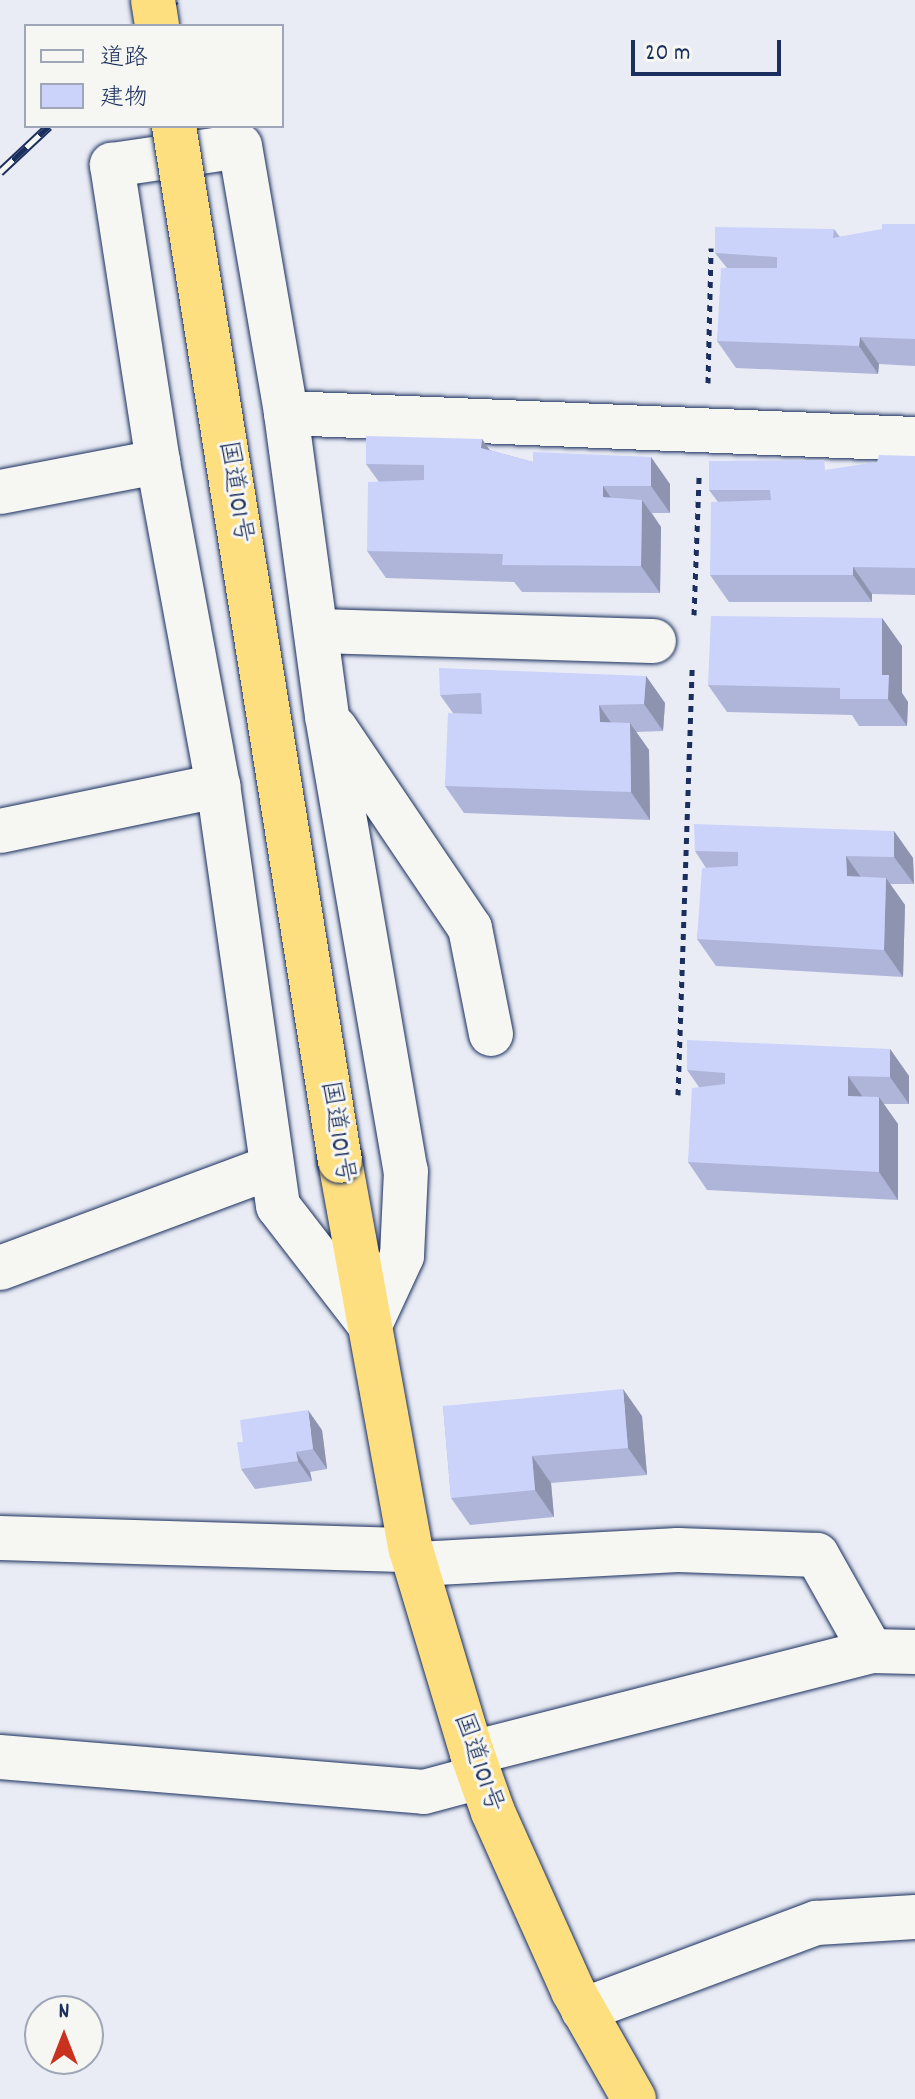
<!DOCTYPE html>
<meta charset="utf-8">
<style>
body{margin:0}
#map{position:relative;width:915px;height:2099px;overflow:hidden;background:#e9ecf5;font-family:Dekko,"Klee One",sans-serif}
div>[style]{position:absolute}
[style*='--x']{left:calc(var(--x)*1px);top:calc(var(--y)*1px);width:calc(var(--w)*1px);rotate:calc(var(--a)*1deg)}
.path>*{height:5px;margin-top:-2.5px;transform-origin:0;background:repeating-linear-gradient(90deg,#1b2f5e 0 6px,transparent 0 12px)}
.roads{filter:drop-shadow(0 0 2px #1b2f5e) drop-shadow(0 0 2px #1b2f5e)}
.minor>*{height:44px;margin:-22px;padding:0 22px;transform-origin:22px;border-radius:22px;background:#f6f6f2}
.highway>*{height:44px;margin:-22px;padding:0 22px;transform-origin:22px;border-radius:22px;background:#fedf80}
.rail>*{height:9px;margin-top:-4.5px;transform-origin:0;background:repeating-linear-gradient(90deg,#f6f6f2 0 18px,#1b2f5e 0 36px);box-sizing:border-box;border-block:2px solid #1b2f5e}
.bridges{filter:drop-shadow(0 0 2px #1b2f5e) drop-shadow(0 0 2px #1b2f5e)}
.highway-bridge>*{height:44px;margin:-22px;padding:0 22px;transform-origin:22px;border-radius:22px;background:#fedf80}
.wall>*{inset:0;background:#afb5d8}
.shaded-wall>*{inset:0;background:#8e94b0}
.building>*{inset:0;background:#cbd3fb}
span{translate:-50% -50%;white-space:nowrap;text-align:center;line-height:1.15;-webkit-text-stroke:6px #f6f6f2;paint-order:stroke}
.street-label{font-size:26px;color:#1b2f5e}
.legend{position:absolute;left:24px;top:24px;width:260px;height:104px;box-sizing:border-box;background:#f6f6f2;border:2px solid #9ea6b7;margin:0;padding:10px 14px;list-style:none;font-size:24px;color:#1b2f5e}
.legend li{display:flex;align-items:center;gap:16px;height:40px}
.legend b{width:40px;border:2px solid #9ea6b7}
.north{position:absolute;left:24px;top:1995px;width:80px;height:80px;box-sizing:border-box;background:#f6f6f2;border:2px solid #9ea6b7;border-radius:50%;rotate:0deg;font-size:22px;font-weight:700;line-height:32px;text-align:center;color:#1b2f5e}
.north::after{content:'';display:block;margin:auto;width:28px;height:36px;background:#c8321e;clip-path:polygon(50% 0,100% 100%,50% 72%,0 100%)}
.scale{position:absolute;left:631px;top:40px;width:150px;height:36px;box-sizing:border-box;border:4px solid #1b2f5e;border-top:0;padding-left:10px;font-size:24px;line-height:28px;white-space:nowrap;color:#1b2f5e;-webkit-text-stroke:6px #f6f6f2;paint-order:stroke}
</style>
<div id="map">
<div class="path">
<i style="--x:708;--y:383;--w:135;--a:-88.7"></i>
<i style="--x:694;--y:615;--w:138;--a:-87.9"></i>
<i style="--x:678;--y:1095;--w:426;--a:-88.1"></i>
</div>
<div class="roads">
<div class="minor">
<i style="--x:240;--y:146;--w:271;--a:80.2"></i>
<i style="--x:286;--y:413;--w:306;--a:82.3"></i>
<i style="--x:327;--y:716;--w:462;--a:80.2"></i>
<i style="--x:406;--y:1171;--w:85;--a:92.7"></i>
<i style="--x:402;--y:1256;--w:76;--a:114.9"></i>
<i style="--x:370;--y:1325;--w:150;--a:-127.7"></i>
<i style="--x:278;--y:1206;--w:424;--a:-98.1"></i>
<i style="--x:218;--y:786;--w:330;--a:-100.5"></i>
<i style="--x:158;--y:462;--w:301;--a:-98.8"></i>
<i style="--x:112;--y:165;--w:129;--a:-8.4"></i>
<i style="--x:286;--y:413;--w:630;--a:2.37"></i>
<i style="--x:0;--y:492;--w:161;--a:-10.8"></i>
<i style="--x:316;--y:631;--w:338;--a:1.7"></i>
<i style="--x:335;--y:728;--w:241;--a:56"></i>
<i style="--x:470;--y:928;--w:108;--a:78.8"></i>
<i style="--x:0;--y:831;--w:223;--a:-11.7"></i>
<i style="--x:0;--y:1268;--w:290;--a:-20.4"></i>
<i style="--x:0;--y:1538;--w:411;--a:1.7"></i>
<i style="--x:418;--y:1564;--w:260;--a:-3.1"></i>
<i style="--x:678;--y:1550;--w:139;--a:2.1"></i>
<i style="--x:817;--y:1555;--w:110;--a:60.6"></i>
<i style="--x:472;--y:1753;--w:412;--a:-14.3"></i>
<i style="--x:871;--y:1651;--w:44;--a:1.3"></i>
<i style="--x:0;--y:1757;--w:425;--a:4.7"></i>
<i style="--x:424;--y:1792;--w:58;--a:-15"></i>
<i style="--x:583;--y:2010;--w:249;--a:-20.5"></i>
<i style="--x:816;--y:1923;--w:99;--a:-3.5"></i>
</div>
<div class="highway">
<i style="--x:340;--y:1161;--w:395;--a:79.7"></i>
<i style="--x:411;--y:1550;--w:212;--a:73.3"></i>
<i style="--x:472;--y:1753;--w:63;--a:70.4"></i>
<i style="--x:493;--y:1812;--w:196;--a:65.9"></i>
<i style="--x:573;--y:1991;--w:124;--a:60.5"></i>
</div>
</div>
<div class="rail">
<i style="--x:149;--y:26;--w:37;--a:-45"></i>
<i style="--x:0;--y:172;--w:67;--a:-43.2"></i>
</div>
<div class="bridges">
<div class="highway-bridge">
<i style="--x:153;--y:0;--w:26;--a:81"></i>
<i style="--x:174;--y:126;--w:1048;--a:80.89"></i>
</div>
</div>
<div class="wall">
<i style="clip-path:polygon(915px 224px,915px 366px,879px 364px,878px 374px,736px 368px,717px 341px,727px 268px,715px 253px,834px 229px,840px 237px)"></i>
<i style="clip-path:polygon(482px 439px,489px 450px,533px 462px,670px 484px,670px 513px,652px 513px,661px 527px,660px 593px,522px 592px,514px 582px,386px 578px,367px 551px,379px 482px,366px 464px)"></i>
<i style="clip-path:polygon(915px 456px,915px 595px,872px 594px,872px 602px,729px 602px,710px 575px,718px 502px,709px 490px)"></i>
<i style="clip-path:polygon(882px 618px,902px 646px,902px 693px,908px 702px,907px 726px,859px 726px,852px 715px,727px 712px,708px 685px)"></i>
<i style="clip-path:polygon(646px 676px,665px 703px,663px 731px,636px 732px,649px 750px,650px 820px,464px 813px,445px 786px,453px 713px,440px 695px)"></i>
<i style="clip-path:polygon(894px 831px,913px 858px,914px 884px,890px 884px,905px 905px,903px 977px,716px 966px,697px 939px,706px 868px,695px 851px)"></i>
<i style="clip-path:polygon(890px 1049px,909px 1076px,909px 1104px,883px 1104px,898px 1124px,898px 1200px,707px 1190px,688px 1162px,699px 1087px,687px 1070px)"></i>
<i style="clip-path:polygon(443px 1406px,642px 1416px,647px 1475px,551px 1483px,554px 1517px,470px 1525px,451px 1498px)"></i>
<i style="clip-path:polygon(322px 1430px,327px 1469px,310px 1472px,312px 1481px,255px 1489px,241px 1469px)"></i>
</div>
<div class="shaded-wall">
<i style="clip-path:polygon(860px 337px,879px 364px,878px 374px,859px 346px)"></i>
<i style="clip-path:polygon(482px 439px,501px 466px,481px 448px)"></i>
<i style="clip-path:polygon(651px 457px,670px 484px,670px 513px,651px 486px)"></i>
<i style="clip-path:polygon(603px 486px,622px 514px,603px 497px)"></i>
<i style="clip-path:polygon(642px 500px,661px 527px,660px 593px,641px 566px)"></i>
<i style="clip-path:polygon(853px 567px,872px 594px,872px 602px,853px 575px)"></i>
<i style="clip-path:polygon(882px 618px,902px 646px,902px 693px,908px 702px,907px 726px,888px 699px,882px 675px)"></i>
<i style="clip-path:polygon(646px 676px,665px 703px,663px 731px,644px 704px)"></i>
<i style="clip-path:polygon(599px 705px,618px 733px,600px 722px)"></i>
<i style="clip-path:polygon(630px 723px,649px 750px,650px 820px,631px 792px)"></i>
<i style="clip-path:polygon(894px 831px,913px 858px,914px 884px,894px 857px)"></i>
<i style="clip-path:polygon(846px 856px,865px 883px,847px 876px)"></i>
<i style="clip-path:polygon(886px 878px,905px 905px,903px 977px,884px 950px)"></i>
<i style="clip-path:polygon(890px 1049px,909px 1076px,909px 1104px,890px 1077px)"></i>
<i style="clip-path:polygon(848px 1076px,867px 1103px,848px 1096px)"></i>
<i style="clip-path:polygon(879px 1097px,898px 1124px,898px 1200px,879px 1172px)"></i>
<i style="clip-path:polygon(623px 1389px,642px 1416px,647px 1475px,628px 1448px)"></i>
<i style="clip-path:polygon(308px 1410px,322px 1430px,327px 1469px,313px 1449px)"></i>
<i style="clip-path:polygon(296px 1452px,310px 1472px,312px 1481px,298px 1461px)"></i>
<i style="clip-path:polygon(532px 1456px,551px 1483px,554px 1517px,535px 1490px)"></i>
</div>
<div class="building">
<i style="clip-path:polygon(882px 224px,915px 224px,915px 339px,860px 337px,859px 346px,717px 341px,721px 268px,777px 268px,777px 257px,715px 253px,715px 227px,834px 229px,833px 238px,882px 229px)"></i>
<i style="clip-path:polygon(366px 436px,482px 439px,481px 448px,533px 462px,533px 452px,651px 457px,651px 486px,603px 486px,603px 497px,642px 500px,641px 566px,502px 565px,503px 554px,367px 551px,368px 482px,424px 480px,424px 465px,366px 464px)"></i>
<i style="clip-path:polygon(879px 455px,915px 456px,915px 568px,853px 567px,853px 575px,710px 575px,711px 502px,771px 500px,770px 490px,709px 490px,709px 461px,824px 460px,825px 470px,877px 462px)"></i>
<i style="clip-path:polygon(711px 616px,882px 618px,882px 675px,889px 675px,888px 699px,840px 699px,840px 688px,708px 685px)"></i>
<i style="clip-path:polygon(439px 668px,646px 676px,644px 704px,599px 705px,600px 722px,630px 723px,631px 792px,445px 786px,448px 713px,482px 714px,481px 693px,440px 695px)"></i>
<i style="clip-path:polygon(694px 824px,894px 831px,894px 857px,846px 856px,847px 876px,886px 878px,884px 950px,697px 939px,702px 868px,738px 866px,738px 852px,695px 851px)"></i>
<i style="clip-path:polygon(687px 1040px,890px 1049px,890px 1077px,848px 1076px,848px 1096px,879px 1097px,879px 1172px,688px 1162px,692px 1088px,725px 1084px,725px 1073px,687px 1070px)"></i>
<i style="clip-path:polygon(623px 1389px,628px 1448px,532px 1456px,535px 1490px,451px 1498px,443px 1406px)"></i>
<i style="clip-path:polygon(308px 1410px,313px 1449px,296px 1452px,298px 1461px,241px 1469px,237px 1442px,243px 1442px,240px 1420px)"></i>
</div>
<div class="street-label">
<span style="left:234px;top:492px;rotate:81deg">国道101号</span>
<span style="left:336px;top:1132px;rotate:81deg">国道101号</span>
<span style="left:477px;top:1763px;rotate:71deg">国道101号</span>
</div>
<ul class="legend">
<li><b style="height:10px;background:#f6f6f2"></b>道路</li>
<li><b style="height:22px;background:#cbd3fb"></b>建物</li>
</ul>
<div class="north">N</div>
<div class="scale">20 m</div>
</div>
